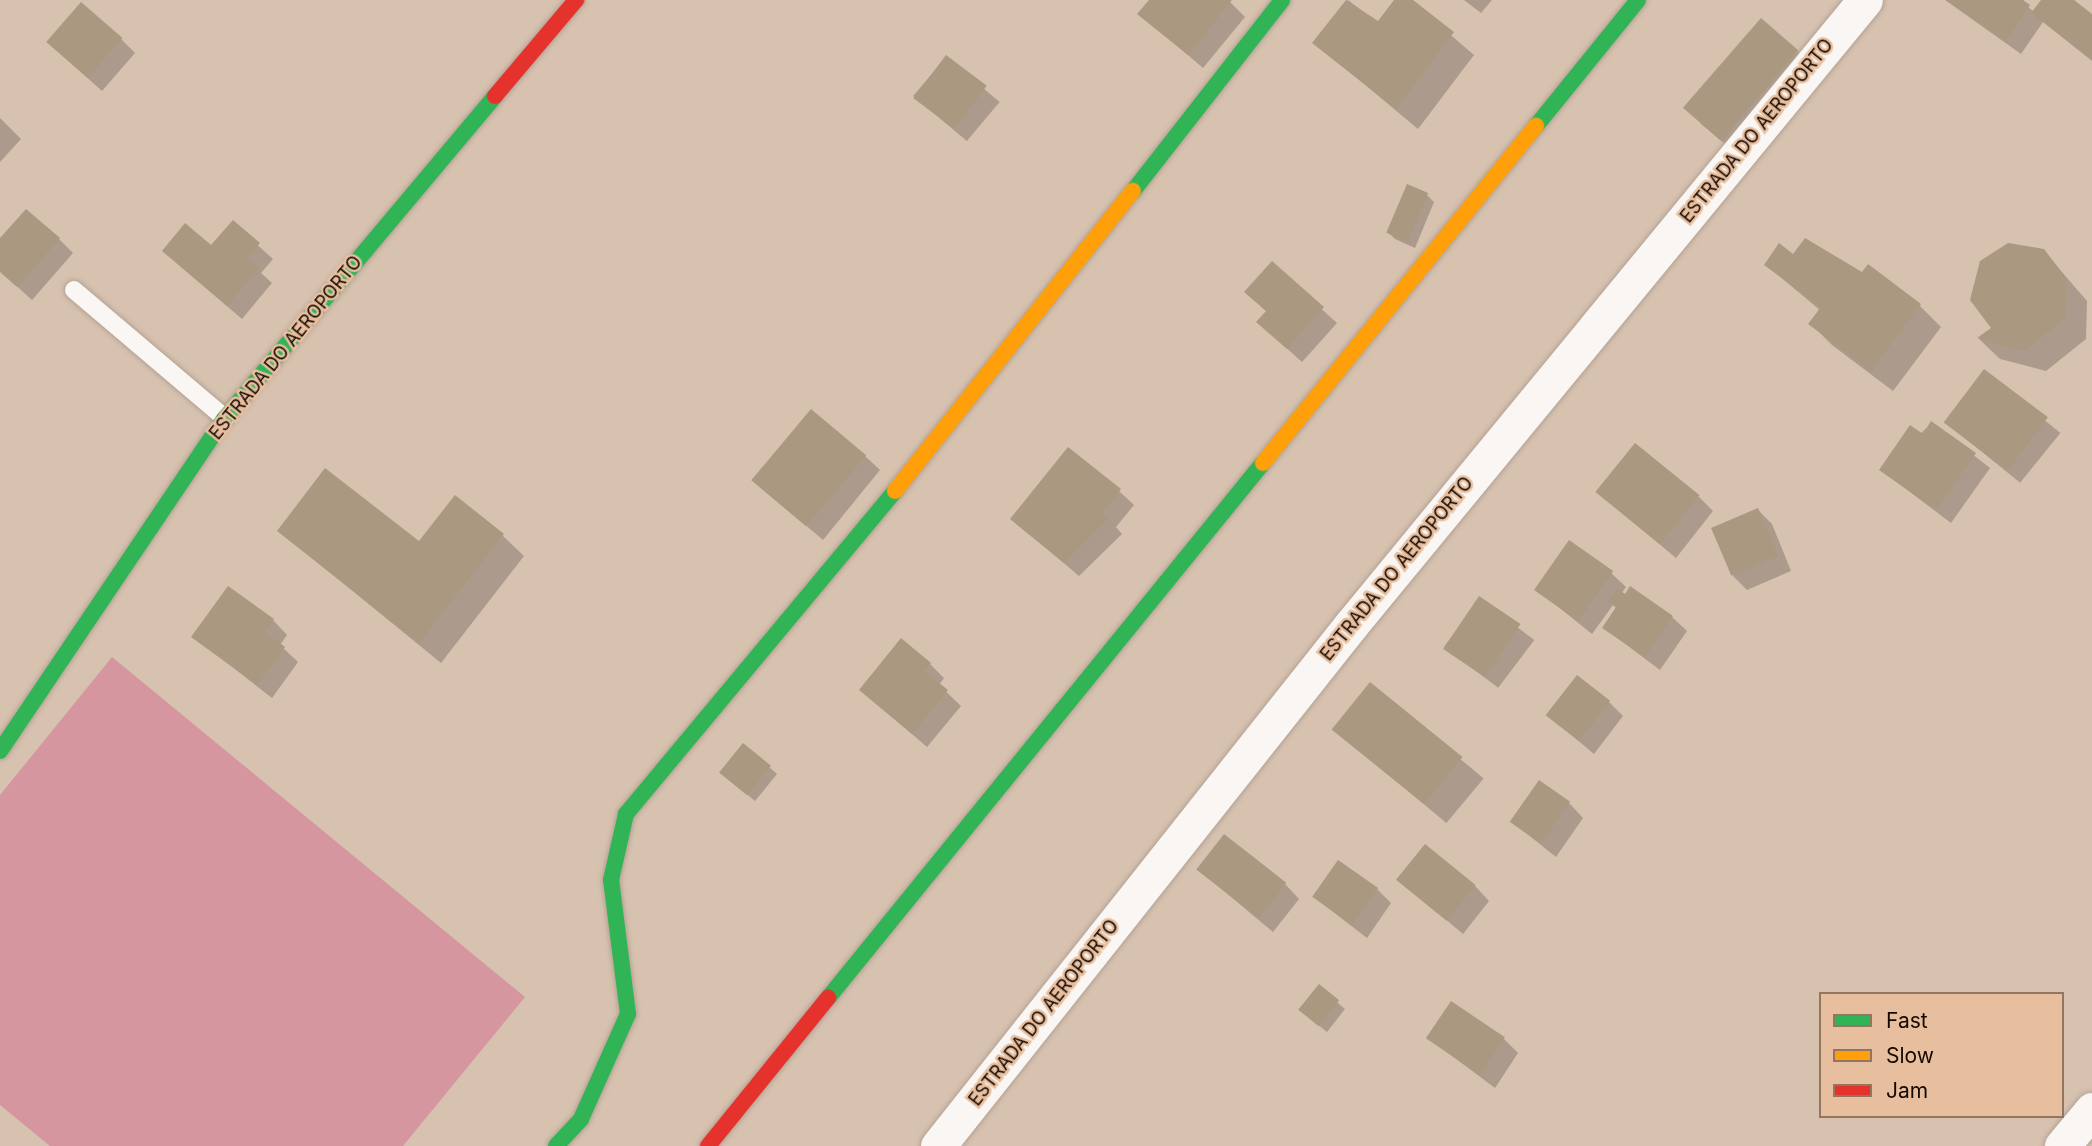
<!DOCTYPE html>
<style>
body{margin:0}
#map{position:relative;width:2092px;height:1146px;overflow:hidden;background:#d7c1af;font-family:Inter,sans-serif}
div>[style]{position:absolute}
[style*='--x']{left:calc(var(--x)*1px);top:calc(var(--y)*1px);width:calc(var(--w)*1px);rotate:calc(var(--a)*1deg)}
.green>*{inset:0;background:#d696a0}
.shadow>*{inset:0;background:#0003;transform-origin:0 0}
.building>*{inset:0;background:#aa9880;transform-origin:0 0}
.roads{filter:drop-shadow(0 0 2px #b3a294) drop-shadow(0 0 2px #b3a294)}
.lane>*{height:18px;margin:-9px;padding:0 9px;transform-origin:9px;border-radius:9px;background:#f9f6f3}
.street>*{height:35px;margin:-17.5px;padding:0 17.5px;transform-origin:17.5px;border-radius:17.5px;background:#f9f6f3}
.fast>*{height:16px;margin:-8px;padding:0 8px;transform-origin:8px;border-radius:8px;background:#30b455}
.slow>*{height:16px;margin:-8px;padding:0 8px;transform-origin:8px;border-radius:8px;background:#ff9f0a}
.jam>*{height:16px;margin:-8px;padding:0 8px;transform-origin:8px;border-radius:8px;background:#e5322d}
span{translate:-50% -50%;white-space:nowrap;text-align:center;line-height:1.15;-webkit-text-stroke:5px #e7bf9f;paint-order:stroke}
.street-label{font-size:18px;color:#150801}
.legend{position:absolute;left:1819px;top:992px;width:245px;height:126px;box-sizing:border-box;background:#e7bf9f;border:2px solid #937660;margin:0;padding:9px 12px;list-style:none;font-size:21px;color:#150801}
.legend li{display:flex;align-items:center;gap:14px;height:35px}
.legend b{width:35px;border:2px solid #937660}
</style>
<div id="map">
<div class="green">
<i style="clip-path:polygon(112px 657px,525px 997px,403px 1146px,50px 1146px,0 1105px,0 795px)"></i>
</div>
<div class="shadow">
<i style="clip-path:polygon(1151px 0,1228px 0,1245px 17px,1203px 68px,1140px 14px)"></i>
<i style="clip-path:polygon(1348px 0,1378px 23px,1396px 0,1410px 0,1474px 55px,1418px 129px,1315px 43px)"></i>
<i style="clip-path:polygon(1464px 0,1492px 0,1481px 13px)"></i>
<i style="clip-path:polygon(1945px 0,2020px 0,2034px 12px,2043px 0,2071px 0,2092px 16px,2092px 61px,2043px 22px,2021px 54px)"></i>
<i style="clip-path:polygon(121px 39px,135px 53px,102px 91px,63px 56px)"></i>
<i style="clip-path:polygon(1798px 52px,1812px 66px,1738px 155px,1700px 123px)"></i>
<i style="left:946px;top:57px;width:70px;height:51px;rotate:40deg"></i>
<i style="clip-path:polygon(0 118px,21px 139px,0 162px)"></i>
<i style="clip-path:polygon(1427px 195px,1434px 202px,1415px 248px,1395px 239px,1388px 232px)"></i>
<i style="clip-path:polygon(233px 223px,273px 259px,261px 273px,272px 283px,242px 319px,179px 265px,211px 248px)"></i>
<i style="clip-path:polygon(59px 239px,73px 253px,32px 300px,0 271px,0 241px)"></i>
<i style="clip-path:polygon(2043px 250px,2087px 301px,2086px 339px,2046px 371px,2000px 359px,1979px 339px,1993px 328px)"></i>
<i style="clip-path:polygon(1794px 256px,1920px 306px,1941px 327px,1893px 391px,1832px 345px,1811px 324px,1821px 311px,1766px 265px)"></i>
<i style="clip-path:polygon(1272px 264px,1337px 323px,1302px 362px,1273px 336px,1267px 312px,1247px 292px)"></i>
<i style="left:1985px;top:372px;width:97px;height:64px;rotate:39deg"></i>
<i style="clip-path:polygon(1932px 423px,1990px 468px,1951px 523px,1881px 470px)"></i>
<i style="clip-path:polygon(865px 456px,880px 470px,823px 540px,754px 481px)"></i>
<i style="clip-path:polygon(1119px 491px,1134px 505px,1116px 527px,1122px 534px,1079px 576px,1012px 519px)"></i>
<i style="clip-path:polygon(1597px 492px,1699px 497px,1713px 511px,1676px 558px)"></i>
<i style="clip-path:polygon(1758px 510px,1772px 524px,1791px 571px,1747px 590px,1733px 576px)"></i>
<i style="clip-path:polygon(279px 531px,419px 544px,502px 535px,524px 556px,441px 663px)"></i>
<i style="clip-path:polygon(1611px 573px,1626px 587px,1621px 594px,1672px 617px,1687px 631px,1660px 670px,1604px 628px,1617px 609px,1613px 605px,1592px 634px,1536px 589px)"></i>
<i style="left:1480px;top:599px;width:68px;height:60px;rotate:37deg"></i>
<i style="clip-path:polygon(273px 620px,287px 635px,280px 645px,298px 662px,272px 698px,194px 637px)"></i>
<i style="clip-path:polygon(930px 664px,944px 678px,939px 685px,961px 706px,927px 747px,861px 690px)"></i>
<i style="left:1371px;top:684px;width:147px;height:58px;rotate:40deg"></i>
<i style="clip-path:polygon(1609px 702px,1623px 716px,1594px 754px,1548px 715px)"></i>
<i style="clip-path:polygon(744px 745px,777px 774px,755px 801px,728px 779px)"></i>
<i style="clip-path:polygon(1569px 803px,1583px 818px,1556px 857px,1512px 822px)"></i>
<i style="clip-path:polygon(1199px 870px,1285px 884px,1299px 899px,1273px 932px)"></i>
<i style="clip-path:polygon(1399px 880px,1475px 886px,1489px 901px,1463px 934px)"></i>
<i style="clip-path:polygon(1377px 889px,1391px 903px,1367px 938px,1315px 898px)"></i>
<i style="clip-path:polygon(1319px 987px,1345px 1009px,1327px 1032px,1308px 1017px)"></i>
<i style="clip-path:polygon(1428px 1038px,1503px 1038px,1518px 1053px,1495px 1088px)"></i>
</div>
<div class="building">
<i style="clip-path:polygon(1149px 0,1232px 0,1188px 55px,1137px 14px)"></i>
<i style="clip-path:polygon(1346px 0,1378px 21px,1394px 0,1413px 0,1454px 32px,1396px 109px,1312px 43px)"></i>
<i style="clip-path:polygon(1946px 0,2023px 0,2030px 5px,2006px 41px)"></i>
<i style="clip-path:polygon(2041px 0,2074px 0,2092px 14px,2092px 59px,2031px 13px)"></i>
<i style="left:81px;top:2px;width:55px;height:53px;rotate:41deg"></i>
<i style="left:1761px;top:18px;width:50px;height:119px;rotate:41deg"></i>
<i style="left:946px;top:55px;width:51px;height:54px;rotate:37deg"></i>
<i style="left:1407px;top:184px;width:23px;height:53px;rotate:23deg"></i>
<i style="clip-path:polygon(26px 209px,60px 238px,17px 287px,0 272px,0 238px)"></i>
<i style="clip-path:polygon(233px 220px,260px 243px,247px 259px,259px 268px,227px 306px,162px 251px,185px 223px,211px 245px)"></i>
<i style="clip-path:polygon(1805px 238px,1862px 272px,1868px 264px,1921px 304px,1871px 371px,1808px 324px,1821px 307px,1764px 265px,1779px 243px,1793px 254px)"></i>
<i style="clip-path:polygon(2008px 243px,2044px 249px,2066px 278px,2065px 318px,2025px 351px,1977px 338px,1991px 328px,1970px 300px,1980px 261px)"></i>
<i style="clip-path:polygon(1272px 261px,1324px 307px,1287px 349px,1256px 322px,1266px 311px,1244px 292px)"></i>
<i style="left:1984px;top:369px;width:80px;height:67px;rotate:37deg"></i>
<i style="left:811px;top:409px;width:72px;height:93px;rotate:40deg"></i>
<i style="clip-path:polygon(1931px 421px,1976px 453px,1936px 510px,1879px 470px,1910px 425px,1923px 434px)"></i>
<i style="left:1635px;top:443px;width:83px;height:63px;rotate:39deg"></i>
<i style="clip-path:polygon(1068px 447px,1121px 489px,1102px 513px,1109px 518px,1064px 563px,1010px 519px)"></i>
<i style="clip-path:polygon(325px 468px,419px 541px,455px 495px,504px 534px,419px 643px,277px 531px)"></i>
<i style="left:1758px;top:508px;width:52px;height:51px;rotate:67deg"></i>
<i style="left:1569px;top:540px;width:54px;height:61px;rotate:35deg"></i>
<i style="clip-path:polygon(228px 586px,274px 619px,265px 632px,285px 647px,257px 685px,191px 637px)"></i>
<i style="clip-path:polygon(1630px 586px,1673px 616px,1645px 657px,1602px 628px,1616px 607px,1608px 602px,1617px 588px,1625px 594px)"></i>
<i style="left:1479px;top:596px;width:50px;height:64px;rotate:34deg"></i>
<i style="clip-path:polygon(901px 638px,931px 663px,924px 671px,948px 690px,912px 734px,859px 690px)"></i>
<i style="left:1577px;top:675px;width:42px;height:51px;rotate:38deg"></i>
<i style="left:1370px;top:682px;width:119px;height:61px;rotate:39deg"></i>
<i style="left:743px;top:743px;width:36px;height:38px;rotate:39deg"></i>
<i style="left:1539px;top:780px;width:38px;height:51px;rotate:35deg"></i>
<i style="left:1224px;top:834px;width:79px;height:45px;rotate:38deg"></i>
<i style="left:1425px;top:844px;width:65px;height:46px;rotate:39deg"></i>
<i style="left:1338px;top:860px;width:49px;height:45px;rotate:35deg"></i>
<i style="left:1319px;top:984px;width:26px;height:33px;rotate:39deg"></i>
<i style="left:1451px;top:1001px;width:65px;height:45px;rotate:34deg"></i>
</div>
<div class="roads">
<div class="lane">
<i style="--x:74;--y:290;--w:198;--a:40.3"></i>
</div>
<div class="street">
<i style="--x:938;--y:1146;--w:665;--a:-51.6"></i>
<i style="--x:1351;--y:625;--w:809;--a:-50.57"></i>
<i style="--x:2062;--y:1146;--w:47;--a:-50.2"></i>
</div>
<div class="fast">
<i style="--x:1536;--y:126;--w:162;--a:-51"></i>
<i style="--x:1133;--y:191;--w:242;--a:-52"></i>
<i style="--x:0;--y:751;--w:402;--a:-56"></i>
<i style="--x:225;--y:418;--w:420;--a:-50"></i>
<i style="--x:828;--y:998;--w:690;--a:-50.89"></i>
<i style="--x:556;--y:1146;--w:37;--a:-47"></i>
<i style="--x:581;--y:1119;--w:115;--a:-65.9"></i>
<i style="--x:628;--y:1014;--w:135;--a:-97.2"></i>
<i style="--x:611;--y:880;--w:68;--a:-77.2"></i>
<i style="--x:626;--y:814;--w:420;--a:-50.2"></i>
</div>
<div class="slow">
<i style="--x:1263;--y:463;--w:434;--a:-51"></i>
<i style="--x:895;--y:491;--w:383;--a:-51.6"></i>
</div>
<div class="jam">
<i style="--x:495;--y:96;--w:126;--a:-49.8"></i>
<i style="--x:708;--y:1146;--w:191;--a:-51"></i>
</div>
</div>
<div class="street-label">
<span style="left:1757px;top:131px;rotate:-51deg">ESTRADA DO AEROPORTO</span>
<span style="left:286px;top:348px;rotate:-51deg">ESTRADA DO AEROPORTO</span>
<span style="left:1397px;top:569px;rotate:-51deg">ESTRADA DO AEROPORTO</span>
<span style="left:1044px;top:1013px;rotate:-52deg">ESTRADA DO AEROPORTO</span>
</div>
<ul class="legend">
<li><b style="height:9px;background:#30b455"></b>Fast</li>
<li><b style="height:9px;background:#ff9f0a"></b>Slow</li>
<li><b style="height:9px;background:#e5322d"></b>Jam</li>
</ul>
</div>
